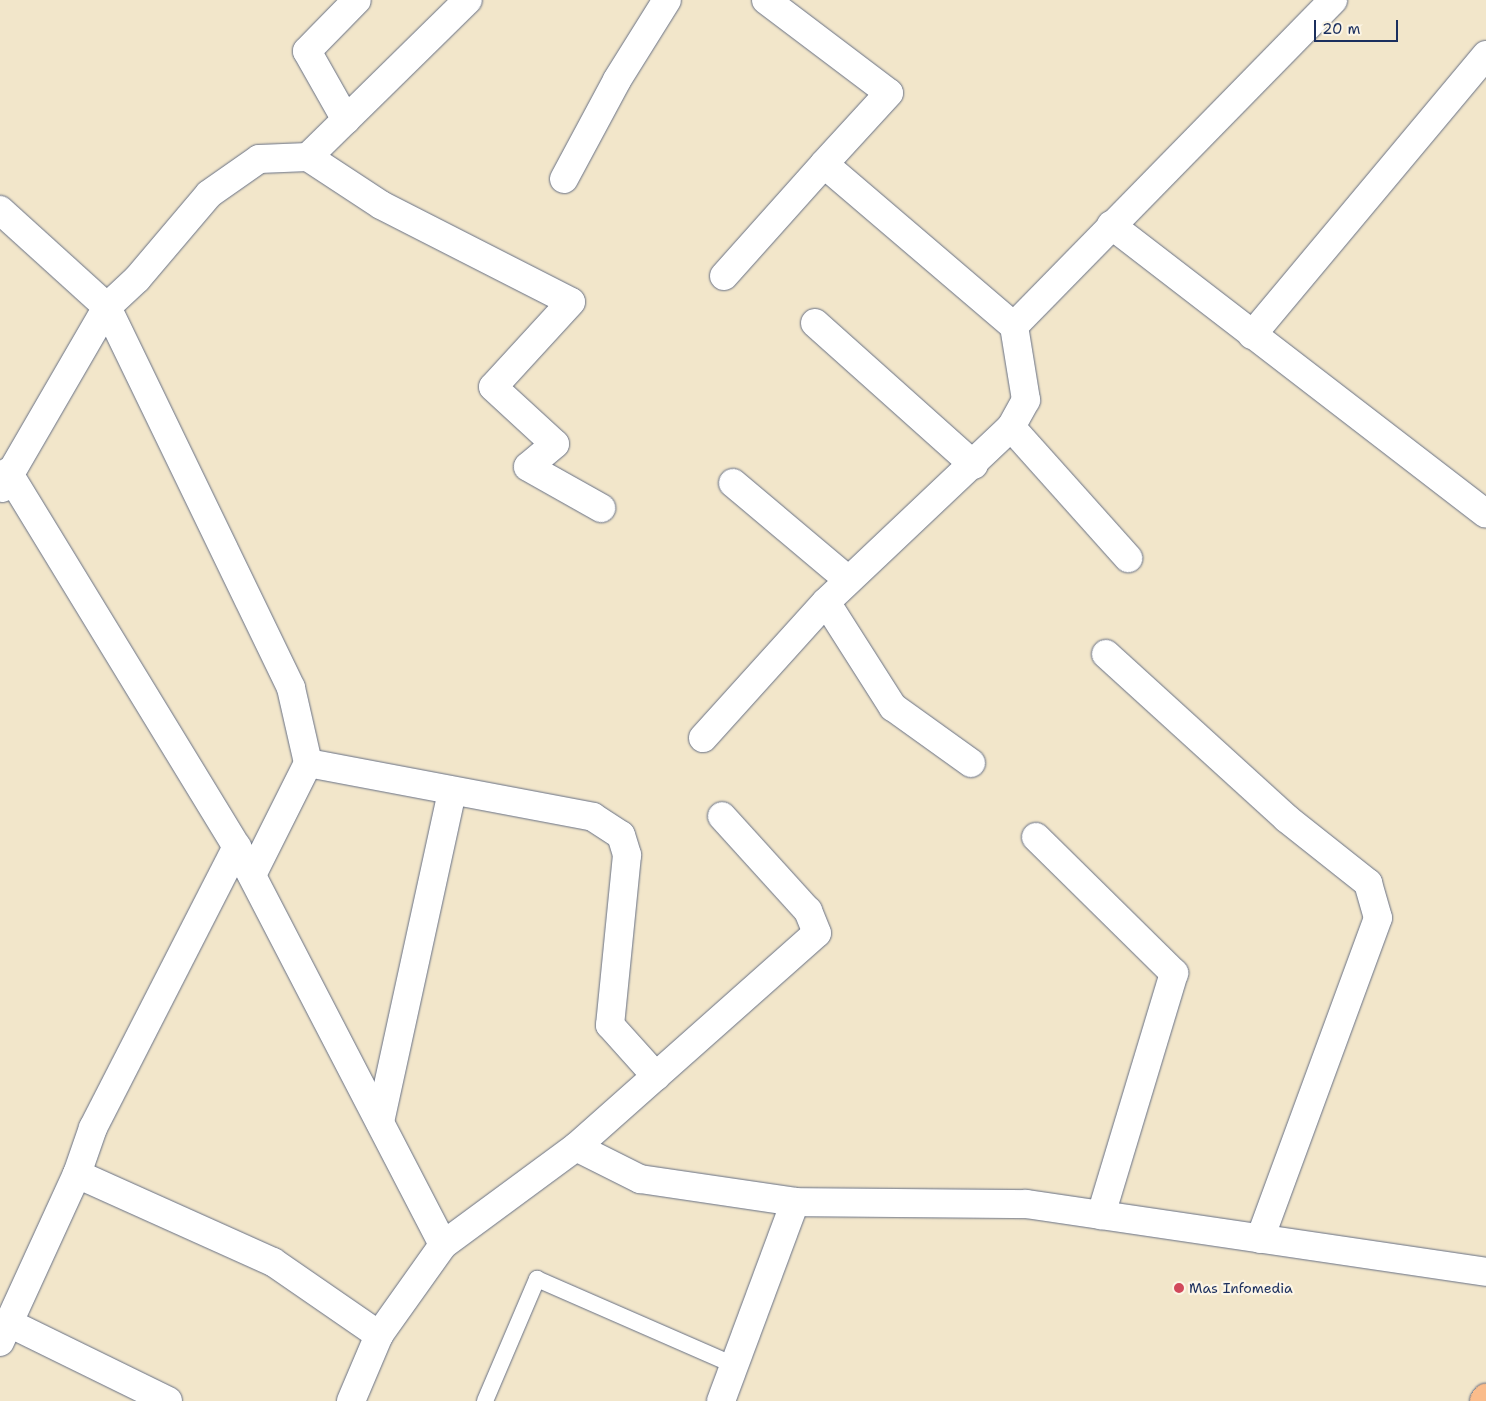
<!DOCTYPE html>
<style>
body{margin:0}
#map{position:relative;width:1486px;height:1401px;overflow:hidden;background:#f2e6ca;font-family:"Shantell Sans",sans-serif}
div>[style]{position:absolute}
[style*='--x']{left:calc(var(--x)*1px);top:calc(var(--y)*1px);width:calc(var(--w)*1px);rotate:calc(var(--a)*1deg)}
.roads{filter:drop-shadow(0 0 1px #666f84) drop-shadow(0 0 1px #666f84)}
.service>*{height:16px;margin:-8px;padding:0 8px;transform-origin:8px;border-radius:8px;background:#fff}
.minor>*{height:28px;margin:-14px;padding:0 14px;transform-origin:14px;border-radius:14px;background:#fff}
.trunk>*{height:28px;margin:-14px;padding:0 14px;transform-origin:14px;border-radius:14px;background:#fabc8b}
.dots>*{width:14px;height:14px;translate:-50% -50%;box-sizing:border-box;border:2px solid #fcf5e5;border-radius:50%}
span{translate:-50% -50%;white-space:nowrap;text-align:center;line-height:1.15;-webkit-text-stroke:4.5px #fcf5e5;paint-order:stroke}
.poi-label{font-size:14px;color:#1b2f5e}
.left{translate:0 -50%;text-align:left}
.scale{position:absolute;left:1314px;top:20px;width:84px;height:22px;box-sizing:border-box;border:2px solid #1b2f5e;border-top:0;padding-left:6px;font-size:15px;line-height:18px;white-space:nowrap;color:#1b2f5e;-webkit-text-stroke:4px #fcf5e5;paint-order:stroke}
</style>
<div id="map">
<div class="roads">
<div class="service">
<i style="--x:485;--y:1401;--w:133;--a:-66.9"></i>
<i style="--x:537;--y:1279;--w:217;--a:23.6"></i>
</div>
<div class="minor">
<i style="--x:766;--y:0;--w:154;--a:37.1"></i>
<i style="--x:889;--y:93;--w:96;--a:132.5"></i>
<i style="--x:824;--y:164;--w:250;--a:40.5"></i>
<i style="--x:1014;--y:326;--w:456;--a:-45.6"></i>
<i style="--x:346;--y:120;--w:79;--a:-119.5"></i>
<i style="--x:307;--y:51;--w:71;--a:-45.6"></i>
<i style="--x:308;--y:157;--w:87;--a:33.3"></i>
<i style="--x:381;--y:205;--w:213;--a:27"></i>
<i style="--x:571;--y:302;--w:115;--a:132.5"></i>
<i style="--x:493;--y:387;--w:84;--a:42.6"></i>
<i style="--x:555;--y:444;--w:35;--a:140"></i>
<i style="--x:528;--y:467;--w:84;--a:29.3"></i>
<i style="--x:564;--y:179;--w:112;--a:-61.8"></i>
<i style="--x:617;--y:80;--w:94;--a:-58"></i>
<i style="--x:0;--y:210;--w:144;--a:42.2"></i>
<i style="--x:107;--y:307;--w:423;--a:64.2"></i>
<i style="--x:291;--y:688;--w:77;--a:77.2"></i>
<i style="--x:308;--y:763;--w:290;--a:10.7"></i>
<i style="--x:593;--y:817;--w:33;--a:33"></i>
<i style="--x:621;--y:835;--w:21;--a:73"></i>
<i style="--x:627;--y:855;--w:171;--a:95.7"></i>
<i style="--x:610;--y:1025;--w:69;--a:48"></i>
<i style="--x:1111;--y:225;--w:473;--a:37.6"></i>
<i style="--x:724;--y:276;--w:150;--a:-48.2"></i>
<i style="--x:815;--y:323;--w:213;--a:41.8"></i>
<i style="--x:1252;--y:335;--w:365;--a:-50.1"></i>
<i style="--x:1011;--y:427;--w:176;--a:48.2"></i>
<i style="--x:8;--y:472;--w:439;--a:58.6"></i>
<i style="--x:237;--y:847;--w:448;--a:62.6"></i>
<i style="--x:733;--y:483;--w:150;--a:40.1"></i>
<i style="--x:2;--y:488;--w:209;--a:-59.9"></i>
<i style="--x:107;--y:307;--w:41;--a:-43"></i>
<i style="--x:137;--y:279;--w:111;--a:-49.7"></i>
<i style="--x:209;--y:194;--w:61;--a:-35"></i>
<i style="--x:259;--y:159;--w:49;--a:-2.3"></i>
<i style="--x:308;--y:157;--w:224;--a:-44.5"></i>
<i style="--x:826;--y:602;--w:125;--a:57.5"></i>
<i style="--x:893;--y:707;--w:96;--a:35.7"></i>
<i style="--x:1106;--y:654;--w:244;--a:42.3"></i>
<i style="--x:1286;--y:818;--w:105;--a:38.4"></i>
<i style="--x:1368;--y:883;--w:36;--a:74"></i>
<i style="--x:1378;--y:918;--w:342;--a:110.2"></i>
<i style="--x:703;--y:738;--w:183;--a:-47.9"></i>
<i style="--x:826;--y:602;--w:255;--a:-43.4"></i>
<i style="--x:1011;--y:427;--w:31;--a:-61"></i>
<i style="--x:1026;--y:400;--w:75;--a:-99.2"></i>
<i style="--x:1036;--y:837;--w:194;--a:44.6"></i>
<i style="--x:1174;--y:973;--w:253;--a:106.8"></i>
<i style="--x:252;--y:875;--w:125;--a:-63.4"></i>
<i style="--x:380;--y:1122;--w:337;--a:-77.7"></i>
<i style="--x:576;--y:1147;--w:72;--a:26.6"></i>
<i style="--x:640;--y:1179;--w:157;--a:8.4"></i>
<i style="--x:795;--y:1202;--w:231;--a:0.5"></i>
<i style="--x:1026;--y:1204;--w:465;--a:8.4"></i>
<i style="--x:77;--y:1174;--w:215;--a:24.2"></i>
<i style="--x:273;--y:1262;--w:129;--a:34.6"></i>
<i style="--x:9;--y:1323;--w:177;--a:26.1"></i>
<i style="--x:0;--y:1342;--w:185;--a:-65.4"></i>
<i style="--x:77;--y:1174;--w:49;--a:-70.8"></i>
<i style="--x:93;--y:1128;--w:316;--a:-62.9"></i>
<i style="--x:351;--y:1401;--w:72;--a:-67"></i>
<i style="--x:379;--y:1335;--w:110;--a:-54.6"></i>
<i style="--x:443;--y:1245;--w:165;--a:-36.4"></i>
<i style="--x:576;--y:1147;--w:322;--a:-41.6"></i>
<i style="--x:817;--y:933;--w:24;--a:-112"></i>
<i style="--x:808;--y:911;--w:128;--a:-132.2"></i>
<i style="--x:721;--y:1401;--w:212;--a:-69.6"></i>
</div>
<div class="trunk">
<i style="--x:1484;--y:1401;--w:4;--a:-56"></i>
</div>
</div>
<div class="dots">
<i style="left:1179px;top:1288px;background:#d1495b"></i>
</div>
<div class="poi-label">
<span class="left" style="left:1189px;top:1288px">Mas Infomedia</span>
</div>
<div class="scale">20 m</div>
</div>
